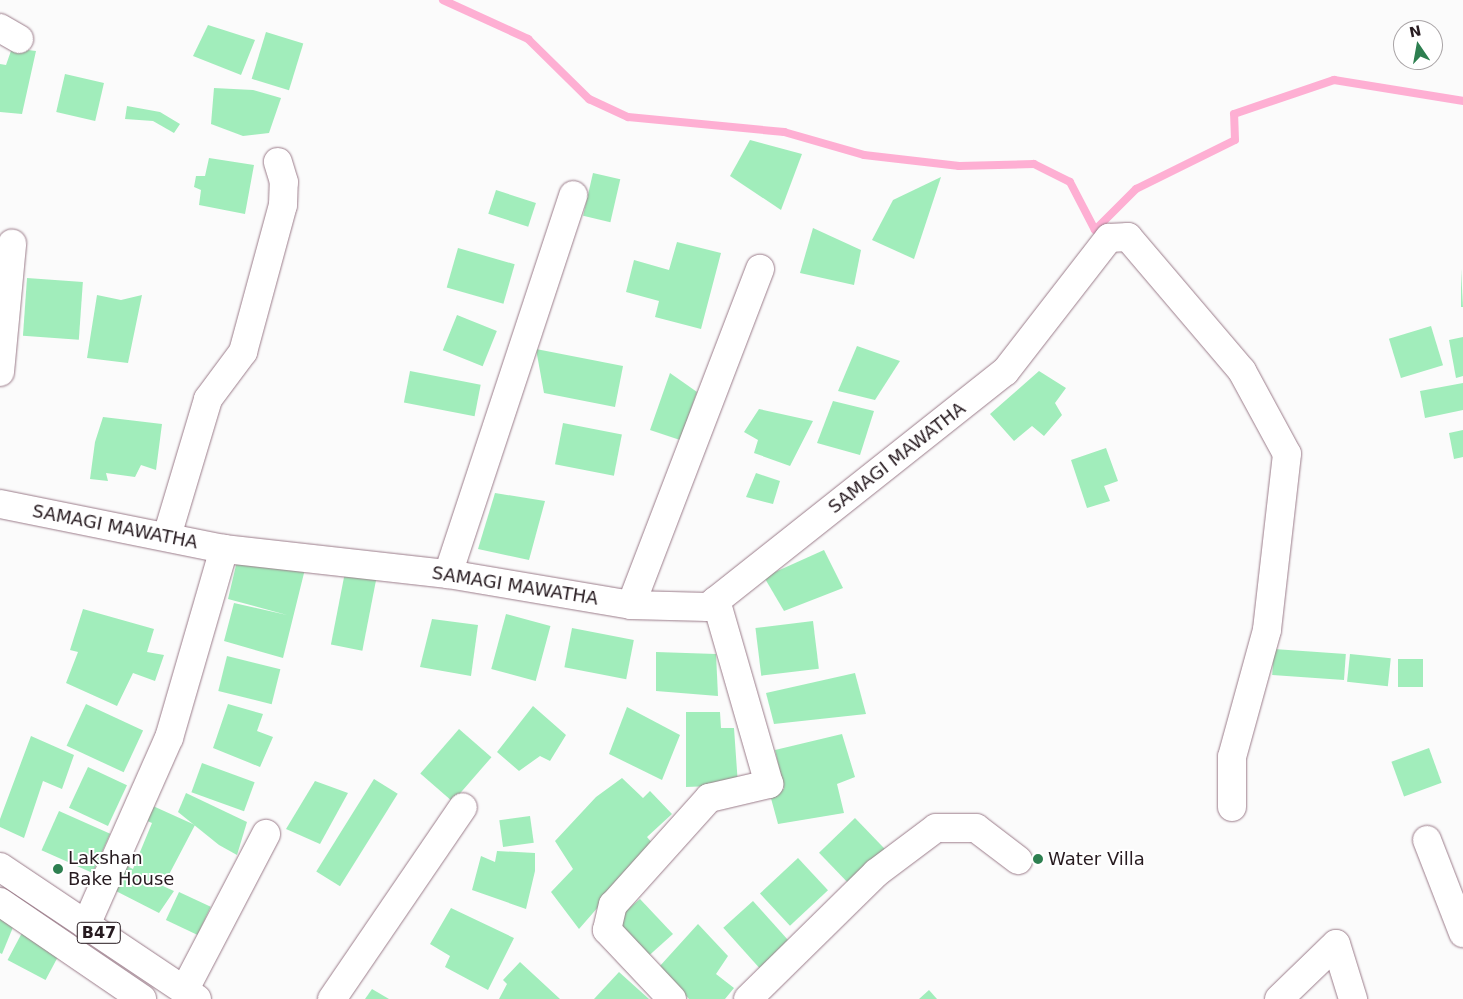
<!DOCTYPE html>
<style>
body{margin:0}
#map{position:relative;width:1463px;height:999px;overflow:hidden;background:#fbfbfb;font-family:"DejaVu Sans",sans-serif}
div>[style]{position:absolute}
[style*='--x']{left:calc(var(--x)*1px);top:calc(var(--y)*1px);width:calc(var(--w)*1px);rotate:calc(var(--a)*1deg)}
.stream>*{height:8px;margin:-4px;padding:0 4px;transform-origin:4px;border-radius:4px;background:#feafd3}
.building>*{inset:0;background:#a1edbb;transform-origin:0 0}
.roads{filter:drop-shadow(0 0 1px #9b7c8a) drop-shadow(0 0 1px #9b7c8a)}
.minor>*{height:28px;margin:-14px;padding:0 14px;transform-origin:14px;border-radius:14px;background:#fff}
.primary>*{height:28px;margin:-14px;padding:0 14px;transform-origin:14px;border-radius:14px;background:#fff}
.dots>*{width:14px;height:14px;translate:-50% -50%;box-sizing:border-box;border:2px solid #fff;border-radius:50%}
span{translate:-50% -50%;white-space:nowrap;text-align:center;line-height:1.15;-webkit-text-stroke:4px #fff;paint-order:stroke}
.shield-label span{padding:1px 4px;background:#fff;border:1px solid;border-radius:4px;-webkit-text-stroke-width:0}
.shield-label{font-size:16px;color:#271b20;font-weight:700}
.street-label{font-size:18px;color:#271b20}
.poi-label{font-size:18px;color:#271b20}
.left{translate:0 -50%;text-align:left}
.north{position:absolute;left:1393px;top:20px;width:50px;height:50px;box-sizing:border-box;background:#fff;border:1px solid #a9a4a6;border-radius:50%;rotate:348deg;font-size:14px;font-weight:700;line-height:20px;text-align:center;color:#271b20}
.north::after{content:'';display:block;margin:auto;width:18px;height:22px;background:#2d7f50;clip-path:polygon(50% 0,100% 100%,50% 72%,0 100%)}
</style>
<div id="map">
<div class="stream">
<i style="--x:443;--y:0;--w:94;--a:24.6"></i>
<i style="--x:528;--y:39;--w:86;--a:44.5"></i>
<i style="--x:589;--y:99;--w:43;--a:24.8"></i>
<i style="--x:628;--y:117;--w:157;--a:5.5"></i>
<i style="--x:784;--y:132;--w:83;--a:16"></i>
<i style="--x:864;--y:155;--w:96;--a:6.6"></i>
<i style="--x:959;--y:166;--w:75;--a:-1.5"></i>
<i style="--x:1034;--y:164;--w:40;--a:26.6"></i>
<i style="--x:1070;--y:182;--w:54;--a:62.5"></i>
<i style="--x:1095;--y:230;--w:58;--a:-45"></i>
<i style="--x:1136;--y:189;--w:110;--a:-26.3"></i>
<i style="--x:1235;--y:140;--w:26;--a:-92"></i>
<i style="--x:1234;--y:114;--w:106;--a:-18.8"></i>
<i style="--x:1334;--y:80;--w:131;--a:9.2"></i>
</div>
<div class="building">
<i style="clip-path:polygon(208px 25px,255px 40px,241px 75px,193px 56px)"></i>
<i style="left:266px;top:32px;width:39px;height:49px;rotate:17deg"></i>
<i style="clip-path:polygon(12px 48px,36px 51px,22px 114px,0 112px,0 64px,6px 65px)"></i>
<i style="left:65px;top:74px;width:40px;height:39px;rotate:13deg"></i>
<i style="clip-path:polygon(214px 88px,253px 90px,281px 98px,269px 133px,243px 136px,211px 124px)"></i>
<i style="clip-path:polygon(127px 106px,160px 112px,180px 124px,174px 133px,153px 121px,125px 119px)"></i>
<i style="clip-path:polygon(750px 140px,802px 154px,781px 210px,730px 176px)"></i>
<i style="clip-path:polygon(209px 158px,254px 165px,245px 214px,199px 205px,201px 190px,194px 187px,196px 176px,205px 176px)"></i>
<i style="left:593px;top:173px;width:28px;height:44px;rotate:13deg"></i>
<i style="clip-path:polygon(941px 177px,914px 259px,872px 240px,893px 200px)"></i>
<i style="left:496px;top:190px;width:42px;height:25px;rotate:18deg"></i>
<i style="clip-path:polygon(813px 228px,861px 250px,854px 285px,800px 273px)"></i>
<i style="clip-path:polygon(677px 242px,721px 253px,701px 329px,655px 317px,659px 301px,626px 292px,634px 260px,669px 270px)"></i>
<i style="left:458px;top:248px;width:59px;height:41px;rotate:16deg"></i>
<i style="clip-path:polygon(1461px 269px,1463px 307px,1461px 307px)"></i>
<i style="left:27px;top:278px;width:56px;height:58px;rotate:4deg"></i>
<i style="clip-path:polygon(97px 295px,121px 300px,142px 295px,128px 363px,87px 358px)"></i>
<i style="left:457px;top:315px;width:43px;height:38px;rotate:22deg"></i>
<i style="left:1431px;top:326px;width:41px;height:44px;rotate:73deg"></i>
<i style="clip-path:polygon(1463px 337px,1463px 376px,1456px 378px,1449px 340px)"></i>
<i style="clip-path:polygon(857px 346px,900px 361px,875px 400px,838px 391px)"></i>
<i style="clip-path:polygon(536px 349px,623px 366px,615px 407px,544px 393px)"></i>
<i style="left:410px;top:371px;width:72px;height:32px;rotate:11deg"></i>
<i style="clip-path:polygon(1039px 371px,1066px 388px,1055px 403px,1062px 415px,1044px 436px,1032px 426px,1014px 441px,990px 414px)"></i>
<i style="clip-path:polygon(670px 373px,697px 392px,680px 440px,650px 430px)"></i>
<i style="clip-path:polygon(1463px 383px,1463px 410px,1425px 418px,1420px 391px)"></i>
<i style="clip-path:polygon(833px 401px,874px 411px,860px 455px,817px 443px)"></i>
<i style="clip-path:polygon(759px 409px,813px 421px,790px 466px,754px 453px,758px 440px,744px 432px)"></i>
<i style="clip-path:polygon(103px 417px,162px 424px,156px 470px,141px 465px,135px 477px,106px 473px,108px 481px,90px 479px,95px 442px)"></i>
<i style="left:563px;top:423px;width:60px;height:42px;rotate:11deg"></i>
<i style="clip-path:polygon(1463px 430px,1463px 457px,1454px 459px,1449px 433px)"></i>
<i style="clip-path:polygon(1106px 448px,1118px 481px,1104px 486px,1110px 501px,1087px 508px,1071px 460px)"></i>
<i style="clip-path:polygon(756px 473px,780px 481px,773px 504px,746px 497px)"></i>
<i style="clip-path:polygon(495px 493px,545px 501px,529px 560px,478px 549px)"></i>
<i style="clip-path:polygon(824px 550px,843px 588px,784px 611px,764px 577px)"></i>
<i style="clip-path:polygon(237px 561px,305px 569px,283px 658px,224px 641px,234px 603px,287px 615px,228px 599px)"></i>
<i style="left:346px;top:567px;width:32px;height:79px;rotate:11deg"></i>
<i style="clip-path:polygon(83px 609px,154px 629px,147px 652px,164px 655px,155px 681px,133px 673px,117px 706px,66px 683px,78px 652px,70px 650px)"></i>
<i style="left:506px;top:614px;width:46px;height:57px;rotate:15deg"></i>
<i style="clip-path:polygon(432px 619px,478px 625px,471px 676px,420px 667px)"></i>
<i style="left:813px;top:621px;width:48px;height:58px;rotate:83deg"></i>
<i style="left:572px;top:628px;width:63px;height:40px;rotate:11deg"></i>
<i style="left:1274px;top:649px;width:72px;height:26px;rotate:4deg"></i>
<i style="clip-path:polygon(656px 652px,716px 654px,718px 696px,656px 691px)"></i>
<i style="left:1350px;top:654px;width:41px;height:28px;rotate:6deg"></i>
<i style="left:227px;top:656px;width:55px;height:36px;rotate:14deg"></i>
<i style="left:1398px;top:659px;width:25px;height:28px"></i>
<i style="clip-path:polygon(855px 673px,866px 714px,774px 724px,766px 693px)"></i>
<i style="left:86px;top:704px;width:63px;height:46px;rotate:25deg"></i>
<i style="clip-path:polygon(228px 704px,263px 714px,257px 731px,273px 737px,260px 767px,213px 748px)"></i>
<i style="clip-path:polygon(533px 706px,566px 735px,550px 761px,540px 756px,519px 771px,497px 752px)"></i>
<i style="clip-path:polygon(627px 707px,680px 735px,662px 780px,609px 754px)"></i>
<i style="clip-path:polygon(686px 712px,720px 712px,721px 728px,734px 728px,738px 785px,686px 787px)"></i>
<i style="left:459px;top:729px;width:43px;height:59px;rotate:41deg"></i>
<i style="clip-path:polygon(842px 734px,855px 777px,837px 784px,844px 813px,778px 824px,769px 791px,784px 789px,775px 750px)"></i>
<i style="clip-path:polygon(31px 736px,74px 755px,62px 789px,43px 781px,24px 838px,0 827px,0 819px)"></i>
<i style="left:1429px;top:748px;width:37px;height:40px;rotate:70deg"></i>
<i style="left:202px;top:763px;width:56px;height:31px;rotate:20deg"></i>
<i style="left:88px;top:767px;width:43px;height:45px;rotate:25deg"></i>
<i style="clip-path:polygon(622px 778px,643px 798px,650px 791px,672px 814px,647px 837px,653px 844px,579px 929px,551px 892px,573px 869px,555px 841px,596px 797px)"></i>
<i style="left:374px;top:779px;width:28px;height:109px;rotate:32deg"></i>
<i style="clip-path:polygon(315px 781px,348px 793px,320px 844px,286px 829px)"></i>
<i style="clip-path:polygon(186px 793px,247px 822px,237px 855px,219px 845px,178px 812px)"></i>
<i style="clip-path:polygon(153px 806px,195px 825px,163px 886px,174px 891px,159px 913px,112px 889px,123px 864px,133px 869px,152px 823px,145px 820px)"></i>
<i style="left:59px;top:811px;width:56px;height:43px;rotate:24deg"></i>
<i style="left:530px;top:816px;width:27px;height:31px;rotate:82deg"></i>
<i style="left:855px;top:818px;width:43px;height:50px;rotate:46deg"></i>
<i style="clip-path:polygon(497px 851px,535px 853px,535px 871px,526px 909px,472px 890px,481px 856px,495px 862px)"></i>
<i style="left:798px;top:858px;width:44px;height:52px;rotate:47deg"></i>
<i style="left:179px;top:892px;width:35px;height:31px;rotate:25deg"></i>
<i style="clip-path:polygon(640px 899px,673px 934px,644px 960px,613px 928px,617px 918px)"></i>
<i style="left:753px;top:901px;width:54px;height:40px;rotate:48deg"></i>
<i style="clip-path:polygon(451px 908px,514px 938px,488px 990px,445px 967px,450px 956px,430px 944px)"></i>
<i style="clip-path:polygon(0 913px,16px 920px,2px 954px,0 953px)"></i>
<i style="clip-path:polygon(698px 924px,728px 956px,716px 974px,734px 988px,725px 999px,689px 999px,659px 967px)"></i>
<i style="left:24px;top:929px;width:43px;height:35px;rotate:28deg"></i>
<i style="clip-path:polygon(520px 962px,560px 999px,499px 999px,507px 984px,503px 980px)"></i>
<i style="clip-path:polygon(619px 972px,649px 999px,594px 999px)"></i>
<i style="clip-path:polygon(372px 989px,389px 999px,365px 999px)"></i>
<i style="clip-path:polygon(929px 990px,937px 999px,919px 999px)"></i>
</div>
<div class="roads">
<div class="minor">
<i style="--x:0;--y:28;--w:22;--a:30"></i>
<i style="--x:0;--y:372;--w:129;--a:-84.6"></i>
<i style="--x:0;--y:504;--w:228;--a:11.4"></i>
<i style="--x:224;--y:549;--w:225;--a:6.4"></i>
<i style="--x:448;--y:574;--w:186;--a:9.6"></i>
<i style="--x:631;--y:605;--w:77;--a:1.5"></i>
<i style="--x:708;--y:607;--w:379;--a:-38.4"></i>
<i style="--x:1005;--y:372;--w:170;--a:-52.2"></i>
<i style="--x:1109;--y:238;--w:19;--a:-3"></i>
<i style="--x:1128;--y:237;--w:176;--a:49.6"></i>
<i style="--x:1242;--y:371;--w:94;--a:61.5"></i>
<i style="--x:1287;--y:454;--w:177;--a:96.5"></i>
<i style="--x:1267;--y:630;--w:132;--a:105.4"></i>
<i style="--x:1232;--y:757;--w:50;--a:90"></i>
<i style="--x:167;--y:536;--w:143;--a:-73.3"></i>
<i style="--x:208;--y:399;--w:59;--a:-53.3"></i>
<i style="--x:243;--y:352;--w:152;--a:-74.8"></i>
<i style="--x:283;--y:205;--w:23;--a:-88"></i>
<i style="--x:284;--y:182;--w:21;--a:-107"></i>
<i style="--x:448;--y:574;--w:399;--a:-71.7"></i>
<i style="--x:631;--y:605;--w:360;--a:-69"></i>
<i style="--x:1427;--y:840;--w:100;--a:68.8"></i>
<i style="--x:86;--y:925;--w:205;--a:-66.1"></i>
<i style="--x:169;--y:738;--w:197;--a:-73.8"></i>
<i style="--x:185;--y:989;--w:175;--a:-62.4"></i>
<i style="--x:332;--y:999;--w:232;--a:-55.7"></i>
<i style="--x:672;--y:999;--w:95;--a:-133.3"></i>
<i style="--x:607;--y:930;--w:26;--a:-77"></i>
<i style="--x:613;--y:905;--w:144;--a:-48.1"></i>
<i style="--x:709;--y:798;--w:62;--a:-13.1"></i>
<i style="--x:769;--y:784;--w:191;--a:-106.1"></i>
<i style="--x:748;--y:999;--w:180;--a:-44.5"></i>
<i style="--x:876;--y:873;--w:75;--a:-36.9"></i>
<i style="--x:936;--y:828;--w:40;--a:0"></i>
<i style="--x:976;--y:828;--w:53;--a:37.3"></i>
<i style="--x:1279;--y:999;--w:79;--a:-44"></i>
<i style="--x:1336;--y:944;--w:58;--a:72.8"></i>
</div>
<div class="primary">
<i style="--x:0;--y:867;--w:237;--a:33.8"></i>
<i style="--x:0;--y:902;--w:172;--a:34.3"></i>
</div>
</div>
<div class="dots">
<i style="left:1038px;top:859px;background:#2d7f50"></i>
<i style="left:58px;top:869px;background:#2d7f50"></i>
</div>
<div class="shield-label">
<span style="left:99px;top:933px">B47</span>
</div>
<div class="street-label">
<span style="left:897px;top:458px;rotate:-38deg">SAMAGI MAWATHA</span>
<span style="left:115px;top:527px;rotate:11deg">SAMAGI MAWATHA</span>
<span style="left:515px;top:586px;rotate:9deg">SAMAGI MAWATHA</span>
</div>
<div class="poi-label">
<span class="left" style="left:68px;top:869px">Lakshan<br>Bake House</span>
<span class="left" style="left:1048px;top:859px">Water Villa</span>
</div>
<div class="north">N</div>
</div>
